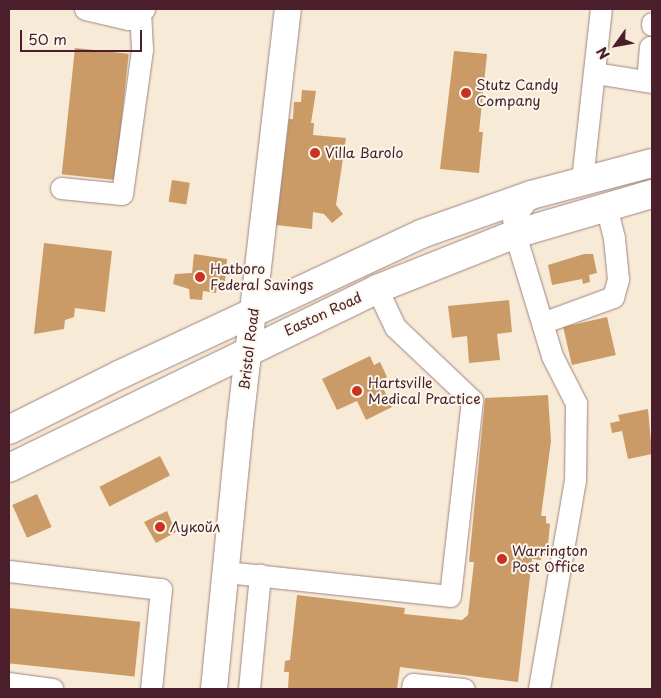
<!DOCTYPE html>
<meta charset="utf-8">
<style>
body{margin:0}
#map{position:relative;width:661px;height:698px;overflow:hidden;background:#f7ead6;font-family:"Playpen Sans",sans-serif}
div>[style]{position:absolute}
[style*='--x']{left:calc(var(--x)*1px);top:calc(var(--y)*1px);width:calc(var(--w)*1px);rotate:calc(var(--a)*1deg)}
.building>*{inset:0;background:#ca9b66;transform-origin:0 0}
.roads{filter:drop-shadow(0 0 1px #a08480) drop-shadow(0 0 1px #a08480)}
.minor>*{height:21px;margin:-10.5px;padding:0 10.5px;transform-origin:10.5px;border-radius:10.5px;background:#fff}
.major>*{height:26px;margin:-13px;padding:0 13px;transform-origin:13px;border-radius:13px;background:#fff}
.highway>*{height:28px;margin:-14px;padding:0 14px;transform-origin:14px;border-radius:14px;background:#fff}
.dots>*{width:14px;height:14px;translate:-50% -50%;box-sizing:border-box;border:2px solid #fbf7ec;border-radius:50%}
span{translate:-50% -50%;white-space:nowrap;text-align:center;line-height:1.15;-webkit-text-stroke:4px #fbf7ec;paint-order:stroke}
.poi-label{font-size:14px;color:#4a1f2b}
.left{translate:0 -50%;text-align:left}
.street-label{font-size:14px;color:#4a1f2b}
.frame{position:absolute;inset:0;border:10px solid #4a1f2b;pointer-events:none}
.north{position:absolute;left:591px;top:20px;width:50px;height:50px;-webkit-text-stroke:4px #fbf7ec;paint-order:stroke;rotate:238deg;font-size:14px;font-weight:700;line-height:20px;text-align:center;color:#4a1f2b}
.north::after{content:'';display:block;margin:auto;width:18px;height:22px;background:#4a1f2b;clip-path:polygon(50% 0,100% 100%,50% 72%,0 100%)}
.scale{position:absolute;left:20px;top:30px;width:122px;height:22px;box-sizing:border-box;border:2px solid #4a1f2b;border-top:0;padding-left:6px;font-size:15px;line-height:18px;white-space:nowrap;color:#4a1f2b;-webkit-text-stroke:4px #fbf7ec;paint-order:stroke}
</style>
<div id="map">
<div class="building">
<i style="left:75px;top:48px;width:54px;height:127px;rotate:6deg"></i>
<i style="clip-path:polygon(454px 51px,487px 54px,479px 132px,483px 132px,479px 173px,440px 169px)"></i>
<i style="clip-path:polygon(302px 90px,316px 91px,311px 123px,314px 123px,313px 135px,346px 138px,336px 205px,343px 214px,332px 223px,324px 214px,313px 212px,312px 229px,276px 225px,289px 119px,293px 119px,294px 102px,301px 102px)"></i>
<i style="left:172px;top:180px;width:18px;height:22px;rotate:9deg"></i>
<i style="clip-path:polygon(44px 243px,112px 251px,105px 312px,75px 308px,74px 317px,65px 320px,64px 329px,34px 334px)"></i>
<i style="clip-path:polygon(194px 254px,227px 259px,225px 281px,218px 280px,216px 293px,203px 291px,202px 300px,190px 299px,189px 289px,173px 284px,175px 274px,192px 273px)"></i>
<i style="clip-path:polygon(584px 254px,593px 254px,597px 273px,589px 275px,590px 282px,583px 284px,582px 279px,552px 285px,548px 265px)"></i>
<i style="clip-path:polygon(509px 300px,512px 332px,497px 334px,500px 360px,469px 363px,467px 336px,452px 338px,448px 306px)"></i>
<i style="left:607px;top:317px;width:39px;height:45px;rotate:77deg"></i>
<i style="clip-path:polygon(370px 356px,374px 365px,380px 362px,387px 377px,382px 380px,383px 388px,392px 407px,366px 420px,357px 401px,337px 410px,322px 379px)"></i>
<i style="clip-path:polygon(548px 395px,551px 441px,541px 516px,546px 516px,546px 523px,550px 524px,547px 555px,541px 554px,541px 560px,532px 559px,518px 682px,400px 667px,397px 689px,288px 689px,289px 672px,284px 672px,285px 661px,290px 660px,297px 595px,405px 608px,404px 614px,462px 620px,468px 615px,474px 562px,469px 562px,485px 398px)"></i>
<i style="clip-path:polygon(648px 409px,652px 454px,628px 459px,622px 431px,612px 433px,610px 423px,620px 421px,618px 415px)"></i>
<i style="left:160px;top:456px;width:22px;height:68px;rotate:63deg"></i>
<i style="left:37px;top:494px;width:36px;height:27px;rotate:66deg"></i>
<i style="clip-path:polygon(167px 511px,176px 532px,156px 543px,144px 522px)"></i>
<i style="left:9px;top:608px;width:132px;height:55px;rotate:6deg"></i>
</div>
<div class="roads">
<div class="minor">
<i style="--x:85;--y:9;--w:44;--a:13.1"></i>
<i style="--x:128;--y:19;--w:19;--a:-32"></i>
<i style="--x:652;--y:25;--w:2;--a:-90"></i>
<i style="--x:595;--y:73;--w:58;--a:9"></i>
<i style="--x:647;--y:81;--w:34;--a:-85"></i>
<i style="--x:582;--y:180;--w:172;--a:-83.7"></i>
<i style="--x:61;--y:188;--w:61;--a:5.6"></i>
<i style="--x:122;--y:194;--w:146;--a:-82.1"></i>
<i style="--x:142;--y:49;--w:35;--a:-93"></i>
<i style="--x:531;--y:195;--w:29;--a:128"></i>
<i style="--x:513;--y:218;--w:16;--a:83"></i>
<i style="--x:515;--y:234;--w:127;--a:73.1"></i>
<i style="--x:552;--y:356;--w:53;--a:62.9"></i>
<i style="--x:576;--y:403;--w:77;--a:90.7"></i>
<i style="--x:575;--y:480;--w:212;--a:99.8"></i>
<i style="--x:542;--y:323;--w:76;--a:-20.1"></i>
<i style="--x:613;--y:297;--w:19;--a:-74"></i>
<i style="--x:618;--y:279;--w:41;--a:-95.6"></i>
<i style="--x:614;--y:238;--w:32;--a:-104"></i>
<i style="--x:9;--y:571;--w:153;--a:6.8"></i>
<i style="--x:161;--y:589;--w:100;--a:95.7"></i>
<i style="--x:226;--y:572;--w:225;--a:6.1"></i>
<i style="--x:450;--y:596;--w:197;--a:-83.6"></i>
<i style="--x:472;--y:400;--w:106;--a:-136.5"></i>
<i style="--x:395;--y:327;--w:42;--a:-115.3"></i>
<i style="--x:9;--y:683;--w:44;--a:7.8"></i>
<i style="--x:249;--y:689;--w:115;--a:-84.5"></i>
<i style="--x:412;--y:689;--w:5;--a:-79"></i>
<i style="--x:413;--y:684;--w:51;--a:5.6"></i>
</div>
<div class="major">
<i style="--x:214;--y:689;--w:267;--a:-84.4"></i>
<i style="--x:240;--y:423;--w:417;--a:-83.4"></i>
</div>
<div class="highway">
<i style="--x:9;--y:430;--w:123;--a:-26.6"></i>
<i style="--x:119;--y:375;--w:333;--a:-25"></i>
<i style="--x:421;--y:234;--w:117;--a:-19.5"></i>
<i style="--x:531;--y:195;--w:125;--a:-14.8"></i>
<i style="--x:9;--y:468;--w:409;--a:-25.9"></i>
<i style="--x:377;--y:289;--w:149;--a:-21.7"></i>
<i style="--x:515;--y:234;--w:143;--a:-16.3"></i>
</div>
</div>
<div class="dots">
<i style="left:466px;top:93px;background:#c8321e"></i>
<i style="left:315px;top:153px;background:#c8321e"></i>
<i style="left:200px;top:277px;background:#c8321e"></i>
<i style="left:357px;top:391px;background:#c8321e"></i>
<i style="left:160px;top:527px;background:#c8321e"></i>
<i style="left:502px;top:559px;background:#c8321e"></i>
</div>
<div class="poi-label">
<span class="left" style="left:476px;top:93px">Stutz Candy<br>Company</span>
<span class="left" style="left:325px;top:153px">Villa Barolo</span>
<span class="left" style="left:210px;top:277px">Hatboro<br>Federal Savings</span>
<span class="left" style="left:368px;top:391px">Hartsville<br>Medical Practice</span>
<span class="left" style="left:170px;top:527px">Лукойл</span>
<span class="left" style="left:512px;top:559px">Warrington<br>Post Office</span>
</div>
<div class="street-label">
<span style="left:323px;top:314px;rotate:-25deg">Easton Road</span>
<span style="left:249px;top:349px;rotate:-83deg">Bristol Road</span>
</div>
<div class="frame"></div>
<div class="north">N</div>
<div class="scale">50 m</div>
</div>
